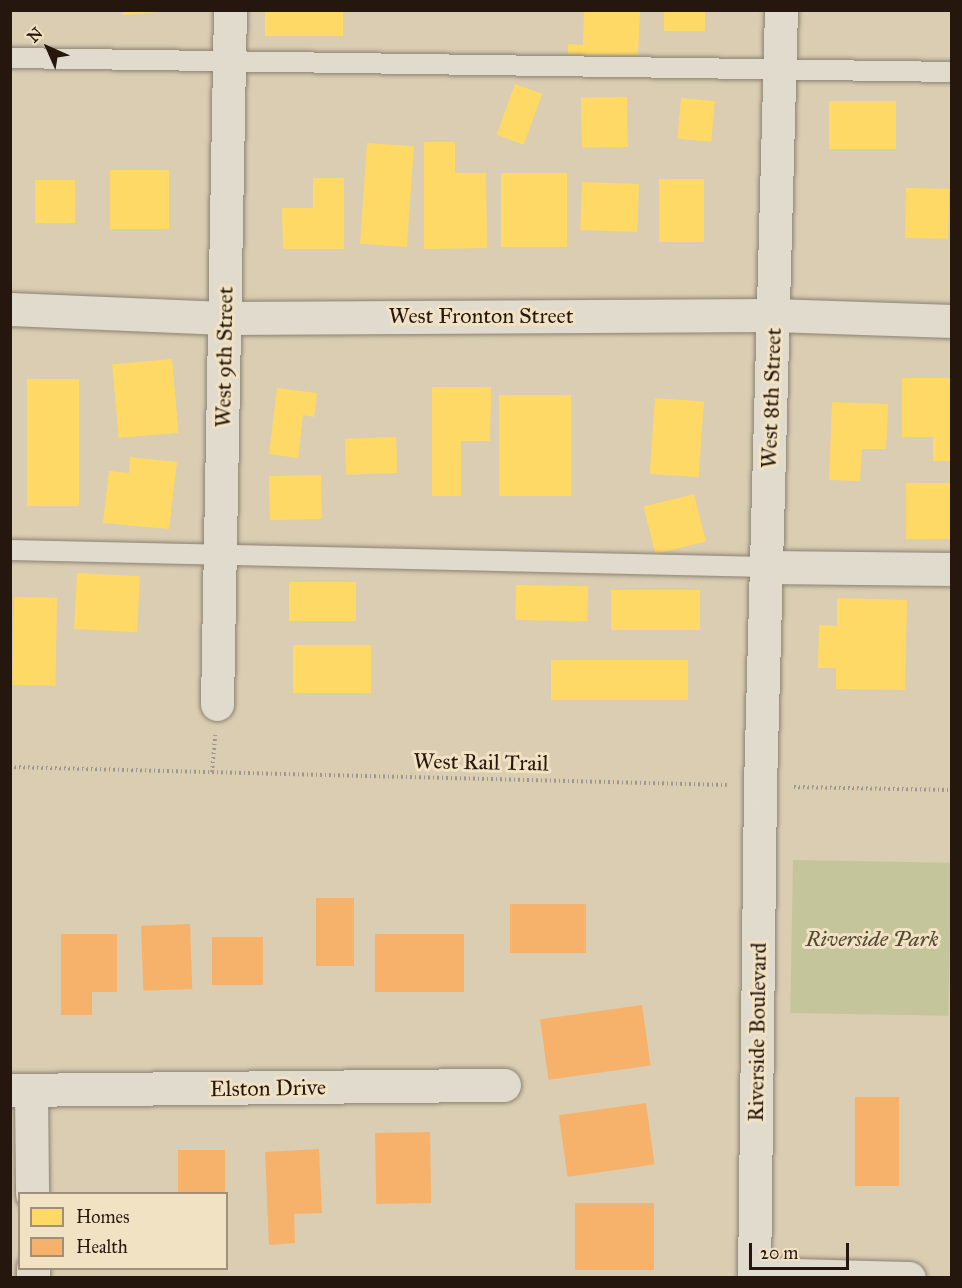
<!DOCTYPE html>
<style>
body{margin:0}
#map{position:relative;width:962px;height:1288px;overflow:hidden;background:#dacdb2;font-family:"IM FELL Great Primer",serif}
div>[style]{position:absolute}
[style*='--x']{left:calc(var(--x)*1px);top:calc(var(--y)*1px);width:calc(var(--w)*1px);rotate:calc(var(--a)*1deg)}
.green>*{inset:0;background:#c4c59b;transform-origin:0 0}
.homes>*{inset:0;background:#ffd966;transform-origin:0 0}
.health>*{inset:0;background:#f6b26b;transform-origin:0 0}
.path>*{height:4px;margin-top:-2px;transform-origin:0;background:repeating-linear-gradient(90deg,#9e978d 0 1.5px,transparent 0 4.5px)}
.roads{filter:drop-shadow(0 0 2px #8b8272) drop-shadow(0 0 2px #8b8272)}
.service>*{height:20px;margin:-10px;padding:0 10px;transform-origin:10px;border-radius:10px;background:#e1dbcd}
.minor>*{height:33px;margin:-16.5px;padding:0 16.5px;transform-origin:16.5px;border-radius:16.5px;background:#e1dbcd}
.tertiary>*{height:33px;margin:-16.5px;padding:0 16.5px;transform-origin:16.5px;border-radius:16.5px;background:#e1dbcd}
span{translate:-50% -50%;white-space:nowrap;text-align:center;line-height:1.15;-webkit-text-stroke:6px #f1e2c3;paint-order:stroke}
.street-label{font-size:22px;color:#25160e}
.park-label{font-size:22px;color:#4f4833;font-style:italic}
.frame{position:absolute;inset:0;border:12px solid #25160e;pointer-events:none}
.legend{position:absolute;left:18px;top:1192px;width:210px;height:78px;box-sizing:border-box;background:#f1e2c3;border:2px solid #9f907b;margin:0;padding:8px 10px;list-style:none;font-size:18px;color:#25160e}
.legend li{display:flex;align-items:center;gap:12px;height:30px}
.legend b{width:30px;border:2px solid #9f907b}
.north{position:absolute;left:18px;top:18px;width:60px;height:60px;-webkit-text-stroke:4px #f1e2c3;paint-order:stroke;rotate:315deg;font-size:16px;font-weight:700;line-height:24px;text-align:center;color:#25160e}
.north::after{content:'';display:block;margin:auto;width:21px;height:27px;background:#25160e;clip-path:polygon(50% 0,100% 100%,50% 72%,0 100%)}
.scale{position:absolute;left:749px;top:1243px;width:100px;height:27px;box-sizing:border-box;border:3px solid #25160e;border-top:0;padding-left:8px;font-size:18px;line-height:21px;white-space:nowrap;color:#25160e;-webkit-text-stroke:4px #f1e2c3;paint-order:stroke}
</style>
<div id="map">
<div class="green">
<i style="left:793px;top:860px;width:158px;height:153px;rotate:1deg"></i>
</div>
<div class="homes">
<i style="clip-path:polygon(123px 10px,159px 10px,159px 12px,123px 15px)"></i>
<i style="left:265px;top:10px;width:78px;height:26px"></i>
<i style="clip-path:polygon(584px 10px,640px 10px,638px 55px,568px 54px,568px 44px,583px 45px)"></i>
<i style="left:664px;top:10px;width:41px;height:21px"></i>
<i style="left:515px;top:84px;width:29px;height:54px;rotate:20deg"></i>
<i style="left:627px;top:97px;width:50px;height:46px;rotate:89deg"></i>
<i style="left:681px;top:98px;width:34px;height:41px;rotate:5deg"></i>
<i style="left:829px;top:101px;width:67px;height:48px"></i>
<i style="clip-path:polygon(424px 142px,455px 142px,455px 173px,486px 173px,487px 248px,424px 249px)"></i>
<i style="left:367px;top:143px;width:47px;height:101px;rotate:4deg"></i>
<i style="left:110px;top:170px;width:59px;height:59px"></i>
<i style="left:501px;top:173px;width:66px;height:74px"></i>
<i style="clip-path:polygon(313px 178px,344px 178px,344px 249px,283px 249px,282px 208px,313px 208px)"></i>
<i style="left:659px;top:179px;width:45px;height:63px"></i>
<i style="left:75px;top:180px;width:43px;height:40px;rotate:90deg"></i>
<i style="left:582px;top:182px;width:57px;height:48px;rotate:2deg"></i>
<i style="left:906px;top:188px;width:43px;height:50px;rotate:1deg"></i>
<i style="left:172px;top:359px;width:74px;height:60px;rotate:85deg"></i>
<i style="clip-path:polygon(902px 378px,952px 378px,952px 461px,933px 461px,933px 437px,902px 437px)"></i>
<i style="left:27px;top:379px;width:52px;height:127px"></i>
<i style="clip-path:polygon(432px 387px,491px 387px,490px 441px,461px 441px,461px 496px,432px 496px)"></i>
<i style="clip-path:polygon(277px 388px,317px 393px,314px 417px,303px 415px,298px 458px,269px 454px)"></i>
<i style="left:499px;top:395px;width:72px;height:101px"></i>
<i style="left:655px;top:398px;width:49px;height:76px;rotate:4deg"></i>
<i style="clip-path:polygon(832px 402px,888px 404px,886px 449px,862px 449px,860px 481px,829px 480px)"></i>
<i style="left:396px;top:437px;width:36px;height:51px;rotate:88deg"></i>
<i style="clip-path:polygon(130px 457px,177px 462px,169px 529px,103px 523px,109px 471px,129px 473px)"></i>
<i style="left:321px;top:475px;width:44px;height:52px;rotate:89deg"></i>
<i style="left:906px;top:483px;width:46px;height:56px"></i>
<i style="left:694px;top:494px;width:49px;height:52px;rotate:76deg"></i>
<i style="left:77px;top:573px;width:63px;height:56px;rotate:3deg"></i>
<i style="left:289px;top:582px;width:67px;height:39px"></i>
<i style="left:516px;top:585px;width:72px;height:35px;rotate:1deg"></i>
<i style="left:700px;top:590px;width:40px;height:89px;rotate:90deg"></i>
<i style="left:14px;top:597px;width:43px;height:88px;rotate:1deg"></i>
<i style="clip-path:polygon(837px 598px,907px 600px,905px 690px,836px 689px,836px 668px,818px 668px,819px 625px,837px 626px)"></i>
<i style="left:293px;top:645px;width:78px;height:48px"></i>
<i style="left:688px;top:660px;width:40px;height:137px;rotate:90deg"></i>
</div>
<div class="health">
<i style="left:316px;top:898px;width:38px;height:68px"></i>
<i style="left:510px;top:904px;width:76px;height:49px"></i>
<i style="left:190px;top:924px;width:65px;height:49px;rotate:88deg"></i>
<i style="clip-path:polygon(61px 934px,117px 934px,117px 992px,92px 992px,92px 1015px,61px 1015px)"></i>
<i style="left:375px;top:934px;width:89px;height:58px"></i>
<i style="left:212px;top:937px;width:51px;height:48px"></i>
<i style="left:642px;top:1005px;width:61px;height:103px;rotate:82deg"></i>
<i style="left:855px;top:1097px;width:44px;height:89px"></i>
<i style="left:646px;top:1103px;width:62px;height:88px;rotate:82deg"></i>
<i style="left:430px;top:1132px;width:71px;height:55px;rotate:89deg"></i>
<i style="clip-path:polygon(319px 1149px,322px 1213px,294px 1214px,295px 1243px,269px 1245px,265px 1152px)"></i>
<i style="left:178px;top:1150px;width:47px;height:44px"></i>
<i style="left:654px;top:1203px;width:67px;height:79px;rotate:90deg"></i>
</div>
<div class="path">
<i style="--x:10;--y:767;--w:717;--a:1.44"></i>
<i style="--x:212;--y:772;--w:37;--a:-85"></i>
<i style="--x:794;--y:787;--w:158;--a:1.1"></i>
</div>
<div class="roads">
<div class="service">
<i style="--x:10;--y:58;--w:942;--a:0.85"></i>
<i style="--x:10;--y:550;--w:757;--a:1.29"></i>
</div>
<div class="minor">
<i style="--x:10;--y:309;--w:214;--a:2.4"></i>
<i style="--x:224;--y:318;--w:549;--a:-0.31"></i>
<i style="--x:773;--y:315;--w:179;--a:1.9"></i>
<i style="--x:767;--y:567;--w:185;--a:0.6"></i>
<i style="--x:217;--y:704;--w:694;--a:-88.93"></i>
<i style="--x:10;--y:1090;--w:494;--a:-0.6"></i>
<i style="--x:31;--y:1090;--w:104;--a:89.4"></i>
<i style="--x:33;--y:1268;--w:10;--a:90"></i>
<i style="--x:754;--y:1274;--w:155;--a:1.5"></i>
</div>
<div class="tertiary">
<i style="--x:754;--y:1278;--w:492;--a:-89.3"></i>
<i style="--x:760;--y:786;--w:776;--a:-88.45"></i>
</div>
</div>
<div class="street-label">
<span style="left:481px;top:316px">West Fronton Street</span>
<span style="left:224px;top:357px;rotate:-89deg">West 9th Street</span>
<span style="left:771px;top:398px;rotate:-88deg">West 8th Street</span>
<span style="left:481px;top:762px;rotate:1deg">West Rail Trail</span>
<span style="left:757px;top:1032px;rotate:-89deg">Riverside Boulevard</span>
<span style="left:268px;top:1088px;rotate:-1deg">Elston Drive</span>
</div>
<div class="park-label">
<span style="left:872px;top:939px">Riverside Park</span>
</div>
<div class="frame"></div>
<ul class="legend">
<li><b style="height:16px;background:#ffd966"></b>Homes</li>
<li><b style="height:16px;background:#f6b26b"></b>Health</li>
</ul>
<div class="north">N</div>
<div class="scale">20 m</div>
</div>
